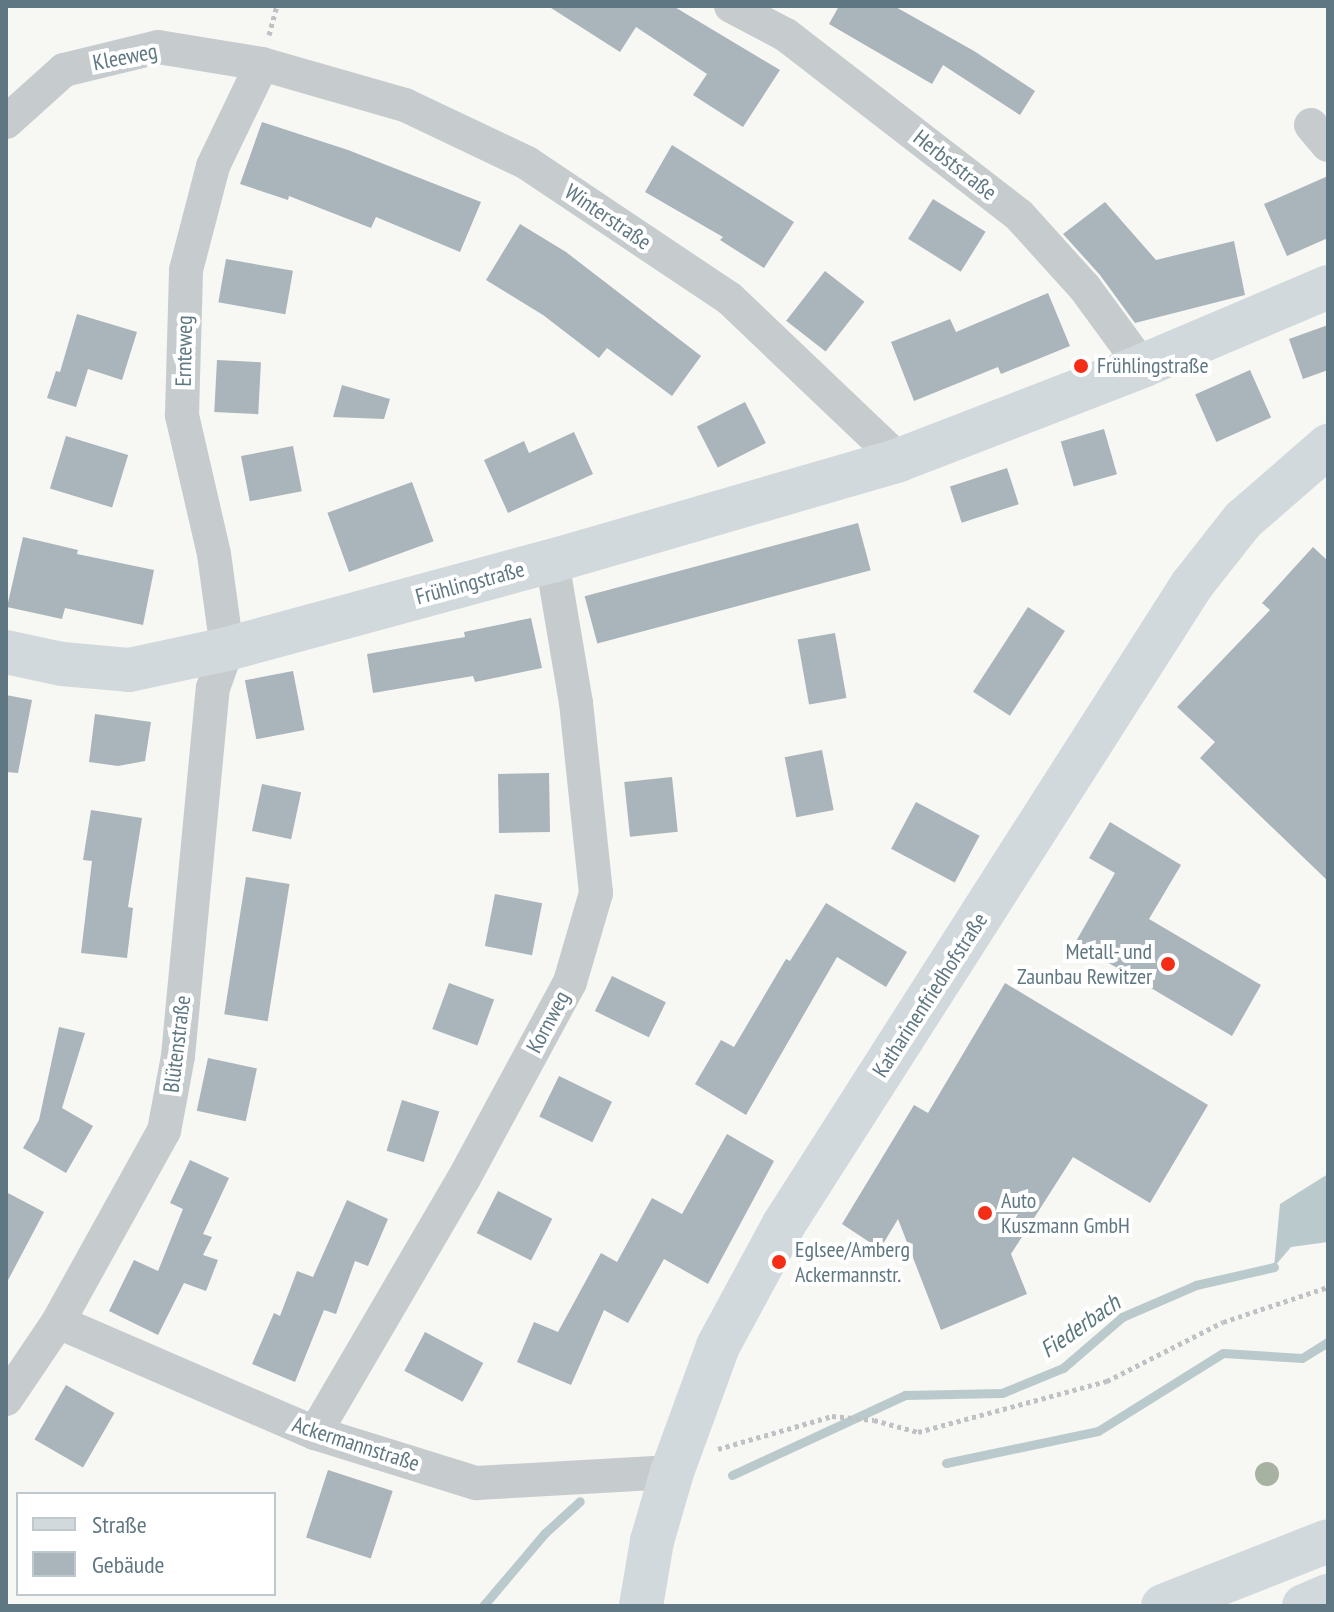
<!DOCTYPE html>
<meta charset="utf-8">
<style>
body{margin:0}
#map{position:relative;width:1334px;height:1612px;overflow:hidden;background:#f7f7f3;font-family:"PT Sans Narrow",sans-serif}
div>[style]{position:absolute}
[style*='--x']{left:calc(var(--x)*1px);top:calc(var(--y)*1px);width:calc(var(--w)*1px);rotate:calc(var(--a)*1deg)}
.water>*{inset:0;background:#bacacc}
.stream>*{height:9px;margin:-4.5px;padding:0 4.5px;transform-origin:4.5px;border-radius:4.5px;background:#bacacc}
.building>*{inset:0;background:#a9b5ba;transform-origin:0 0}
.path>*{height:5px;margin-top:-2.5px;transform-origin:0;background:repeating-linear-gradient(90deg,#bfc2c4 0 4px,transparent 0 8px)}
.street>*{height:34px;margin:-17px;padding:0 17px;transform-origin:17px;border-radius:17px;background:#c6cbce}
.secondary>*{height:44px;margin:-22px;padding:0 22px;transform-origin:22px;border-radius:22px;background:#d2d9dc}
.primary>*{height:44px;margin:-22px;padding:0 22px;transform-origin:22px;border-radius:22px;background:#d2d9dc}
.trees>*{width:24px;height:24px;margin:-12px;border-radius:50%;background:#a8b2a2}
.dots>*{width:22px;height:22px;translate:-50% -50%;box-sizing:border-box;border:4px solid #fff;border-radius:50%}
span{translate:-50% -50%;white-space:nowrap;text-align:center;line-height:1.15;-webkit-text-stroke:8px #fff;paint-order:stroke}
.street-label{font-size:22px;color:#5f7782}
.poi-label{font-size:22px;color:#5f7782}
.left{translate:0 -50%;text-align:left}
.right{translate:-100% -50%;text-align:right}
.water-label{font-size:24px;color:#5a787c;font-style:italic}
.frame{position:absolute;inset:0;border:8px solid #5f7782;pointer-events:none}
.legend{position:absolute;left:16px;top:1492px;width:260px;height:104px;box-sizing:border-box;background:#fff;border:2px solid #bfc9cd;margin:0;padding:10px 14px;list-style:none;font-size:24px;color:#5f7782}
.legend li{display:flex;align-items:center;gap:16px;height:40px}
.legend b{width:40px;border:2px solid #bfc9cd}
</style>
<div id="map">
<div class="water">
<i style="clip-path:polygon(1328px 1174px,1328px 1242px,1291px 1247px,1274px 1267px,1280px 1204px)"></i>
</div>
<div class="stream">
<i style="--x:946;--y:1463;--w:155;--a:-11.9"></i>
<i style="--x:1098;--y:1431;--w:147;--a:-32"></i>
<i style="--x:1223;--y:1353;--w:79;--a:3.6"></i>
<i style="--x:1302;--y:1358;--w:31;--a:-32"></i>
<i style="--x:732;--y:1475;--w:191;--a:-24.8"></i>
<i style="--x:905;--y:1395;--w:97;--a:-1.2"></i>
<i style="--x:1002;--y:1393;--w:66;--a:-22.3"></i>
<i style="--x:1063;--y:1368;--w:78;--a:-40.8"></i>
<i style="--x:1122;--y:1317;--w:81;--a:-23.4"></i>
<i style="--x:1196;--y:1285;--w:80;--a:-13"></i>
<i style="--x:483;--y:1606;--w:96;--a:-49.7"></i>
<i style="--x:545;--y:1533;--w:47;--a:-42.4"></i>
</div>
<div class="building">
<i style="clip-path:polygon(548px 6px,673px 6px,780px 70px,743px 127px,693px 95px,707px 74px,636px 27px,620px 52px)"></i>
<i style="clip-path:polygon(839px 6px,894px 6px,974px 51px,1035px 91px,1020px 115px,943px 65px,932px 84px,829px 24px)"></i>
<i style="clip-path:polygon(262px 122px,348px 150px,481px 202px,460px 252px,376px 217px,371px 228px,289px 196px,288px 200px,240px 184px)"></i>
<i style="clip-path:polygon(672px 145px,794px 222px,764px 268px,720px 240px,723px 237px,645px 192px)"></i>
<i style="clip-path:polygon(1328px 176px,1328px 238px,1287px 256px,1264px 204px)"></i>
<i style="left:933px;top:199px;width:62px;height:47px;rotate:32deg"></i>
<i style="clip-path:polygon(1105px 202px,1156px 260px,1234px 241px,1245px 295px,1135px 323px,1100px 275px,1063px 234px)"></i>
<i style="clip-path:polygon(520px 224px,566px 252px,701px 356px,672px 396px,607px 348px,599px 358px,543px 315px,486px 280px)"></i>
<i style="left:226px;top:259px;width:68px;height:44px;rotate:10deg"></i>
<i style="left:825px;top:271px;width:50px;height:63px;rotate:38deg"></i>
<i style="clip-path:polygon(1048px 293px,1070px 346px,1001px 374px,998px 367px,914px 401px,891px 342px,950px 319px,956px 332px)"></i>
<i style="clip-path:polygon(77px 314px,137px 332px,122px 380px,88px 369px,76px 407px,47px 398px,56px 371px,60px 372px)"></i>
<i style="clip-path:polygon(1328px 325px,1328px 370px,1303px 379px,1289px 339px)"></i>
<i style="left:217px;top:360px;width:44px;height:52px;rotate:3deg"></i>
<i style="left:1250px;top:370px;width:52px;height:60px;rotate:66deg"></i>
<i style="clip-path:polygon(342px 385px,390px 399px,384px 419px,333px 417px)"></i>
<i style="left:745px;top:402px;width:46px;height:54px;rotate:63deg"></i>
<i style="left:1104px;top:429px;width:47px;height:45px;rotate:74deg"></i>
<i style="clip-path:polygon(574px 432px,593px 474px,508px 513px,484px 460px,524px 441px,529px 453px)"></i>
<i style="left:66px;top:436px;width:65px;height:55px;rotate:17deg"></i>
<i style="left:293px;top:446px;width:46px;height:53px;rotate:79deg"></i>
<i style="left:1007px;top:468px;width:38px;height:60px;rotate:72deg"></i>
<i style="left:412px;top:482px;width:63px;height:90px;rotate:70deg"></i>
<i style="left:858px;top:523px;width:49px;height:283px;rotate:75deg"></i>
<i style="clip-path:polygon(23px 537px,78px 550px,77px 554px,154px 570px,143px 625px,65px 608px,62px 619px,7px 607px)"></i>
<i style="clip-path:polygon(1313px 547px,1328px 561px,1328px 881px,1200px 758px,1215px 742px,1177px 707px,1270px 610px,1262px 603px)"></i>
<i style="left:1028px;top:607px;width:44px;height:101px;rotate:33deg"></i>
<i style="clip-path:polygon(531px 618px,542px 668px,475px 682px,473px 676px,373px 693px,367px 654px,465px 637px,464px 632px)"></i>
<i style="left:835px;top:633px;width:66px;height:38px;rotate:80deg"></i>
<i style="left:293px;top:671px;width:60px;height:49px;rotate:79deg"></i>
<i style="clip-path:polygon(6px 695px,32px 700px,18px 773px,6px 772px)"></i>
<i style="clip-path:polygon(95px 714px,151px 722px,145px 761px,118px 766px,89px 762px)"></i>
<i style="left:822px;top:750px;width:61px;height:38px;rotate:79deg"></i>
<i style="left:549px;top:773px;width:59px;height:51px;rotate:89deg"></i>
<i style="left:672px;top:777px;width:55px;height:48px;rotate:84deg"></i>
<i style="left:262px;top:784px;width:40px;height:48px;rotate:12deg"></i>
<i style="left:916px;top:802px;width:72px;height:53px;rotate:28deg"></i>
<i style="clip-path:polygon(91px 810px,142px 818px,128px 907px,133px 908px,127px 958px,81px 953px,92px 861px,83px 860px)"></i>
<i style="clip-path:polygon(1110px 822px,1181px 865px,1149px 919px,1261px 985px,1232px 1036px,1075px 943px,1115px 873px,1089px 858px)"></i>
<i style="left:246px;top:877px;width:44px;height:139px;rotate:9deg"></i>
<i style="left:495px;top:894px;width:48px;height:53px;rotate:11deg"></i>
<i style="clip-path:polygon(826px 903px,907px 952px,886px 987px,837px 957px,746px 1115px,695px 1084px,721px 1040px,734px 1047px,786px 959px,790px 961px)"></i>
<i style="left:612px;top:976px;width:60px;height:39px;rotate:26deg"></i>
<i style="left:449px;top:983px;width:48px;height:49px;rotate:20deg"></i>
<i style="clip-path:polygon(1005px 983px,1208px 1105px,1150px 1203px,1073px 1157px,1011px 1254px,1027px 1294px,941px 1330px,898px 1219px,880px 1249px,842px 1224px,914px 1105px,928px 1113px)"></i>
<i style="clip-path:polygon(59px 1027px,85px 1033px,62px 1108px,93px 1126px,66px 1173px,23px 1148px,39px 1120px)"></i>
<i style="left:208px;top:1058px;width:50px;height:54px;rotate:12deg"></i>
<i style="left:559px;top:1076px;width:59px;height:45px;rotate:26deg"></i>
<i style="left:402px;top:1100px;width:39px;height:53px;rotate:17deg"></i>
<i style="clip-path:polygon(727px 1134px,774px 1161px,708px 1284px,664px 1259px,628px 1323px,604px 1310px,571px 1385px,517px 1362px,534px 1322px,558px 1332px,601px 1253px,617px 1262px,652px 1198px,682px 1214px)"></i>
<i style="clip-path:polygon(190px 1160px,229px 1178px,203px 1234px,212px 1237px,203px 1255px,218px 1260px,206px 1291px,184px 1283px,158px 1335px,109px 1311px,134px 1260px,158px 1271px,183px 1209px,170px 1203px)"></i>
<i style="left:498px;top:1191px;width:61px;height:47px;rotate:27deg"></i>
<i style="clip-path:polygon(6px 1192px,44px 1212px,6px 1284px)"></i>
<i style="clip-path:polygon(347px 1200px,388px 1219px,368px 1266px,355px 1261px,336px 1314px,324px 1310px,295px 1382px,252px 1364px,274px 1313px,280px 1316px,297px 1271px,313px 1277px)"></i>
<i style="left:425px;top:1332px;width:66px;height:44px;rotate:28deg"></i>
<i style="left:66px;top:1385px;width:56px;height:63px;rotate:30deg"></i>
<i style="left:328px;top:1470px;width:68px;height:71px;rotate:18deg"></i>
</div>
<div class="path">
<i style="--x:269;--y:35;--w:30;--a:-75"></i>
<i style="--x:718;--y:1449;--w:119;--a:-16.1"></i>
<i style="--x:832;--y:1416;--w:42;--a:5.4"></i>
<i style="--x:874;--y:1420;--w:46;--a:15.3"></i>
<i style="--x:918;--y:1432;--w:196;--a:-15.1"></i>
<i style="--x:1107;--y:1381;--w:130;--a:-27"></i>
<i style="--x:1223;--y:1322;--w:111;--a:-18.4"></i>
</div>
<div class="street">
<i style="--x:731;--y:6;--w:62;--a:27.8"></i>
<i style="--x:786;--y:35;--w:294;--a:37.7"></i>
<i style="--x:1019;--y:215;--w:98;--a:47.9"></i>
<i style="--x:1085;--y:288;--w:97;--a:53.8"></i>
<i style="--x:6;--y:122;--w:78;--a:-41.9"></i>
<i style="--x:64;--y:70;--w:97;--a:-13.7"></i>
<i style="--x:158;--y:47;--w:105;--a:9.3"></i>
<i style="--x:262;--y:64;--w:149;--a:16"></i>
<i style="--x:405;--y:105;--w:135;--a:25.4"></i>
<i style="--x:527;--y:163;--w:243;--a:33.8"></i>
<i style="--x:729;--y:298;--w:235;--a:43.6"></i>
<i style="--x:1311;--y:125;--w:26;--a:50"></i>
<i style="--x:58;--y:1322;--w:280;--a:23.4"></i>
<i style="--x:315;--y:1433;--w:169;--a:17.3"></i>
<i style="--x:476;--y:1483;--w:196;--a:-3.2"></i>
<i style="--x:6;--y:1399;--w:93;--a:-56"></i>
<i style="--x:58;--y:1322;--w:218;--a:-61"></i>
<i style="--x:164;--y:1131;--w:76;--a:-79.4"></i>
<i style="--x:178;--y:1056;--w:370;--a:-84.6"></i>
<i style="--x:213;--y:688;--w:41;--a:-70.3"></i>
<i style="--x:227;--y:649;--w:96;--a:-97.8"></i>
<i style="--x:214;--y:554;--w:143;--a:-103"></i>
<i style="--x:182;--y:415;--w:145;--a:-88.4"></i>
<i style="--x:186;--y:270;--w:107;--a:-75.4"></i>
<i style="--x:213;--y:166;--w:113;--a:-64.3"></i>
<i style="--x:315;--y:1433;--w:293;--a:-59.7"></i>
<i style="--x:463;--y:1180;--w:225;--a:-61.6"></i>
<i style="--x:570;--y:982;--w:93;--a:-73.7"></i>
<i style="--x:596;--y:893;--w:191;--a:-96"></i>
<i style="--x:576;--y:703;--w:144;--a:-99.6"></i>
</div>
<div class="secondary">
<i style="--x:6;--y:652;--w:57;--a:12.1"></i>
<i style="--x:62;--y:664;--w:67;--a:5.1"></i>
<i style="--x:129;--y:670;--w:100;--a:-12.1"></i>
<i style="--x:227;--y:649;--w:337;--a:-15.2"></i>
<i style="--x:552;--y:561;--w:361;--a:-16.2"></i>
<i style="--x:899;--y:460;--w:261;--a:-21.1"></i>
<i style="--x:1142;--y:366;--w:202;--a:-23"></i>
<i style="--x:641;--y:1606;--w:66;--a:-80.4"></i>
<i style="--x:652;--y:1541;--w:72;--a:-73.8"></i>
<i style="--x:672;--y:1472;--w:134;--a:-69.9"></i>
<i style="--x:718;--y:1346;--w:139;--a:-61.6"></i>
<i style="--x:784;--y:1224;--w:757;--a:-57.46"></i>
<i style="--x:1191;--y:586;--w:84;--a:-51.8"></i>
<i style="--x:1243;--y:520;--w:113;--a:-41"></i>
</div>
<div class="primary">
<i style="--x:1163;--y:1606;--w:177;--a:-21.5"></i>
<i style="--x:1304;--y:1606;--w:26;--a:-23"></i>
</div>
<div class="trees">
<i style="left:1267px;top:1474px"></i>
</div>
<div class="dots">
<i style="left:1081px;top:366px;background:#f42d17"></i>
<i style="left:1168px;top:964px;background:#f42d17"></i>
<i style="left:985px;top:1213px;background:#f42d17"></i>
<i style="left:779px;top:1262px;background:#f42d17"></i>
</div>
<div class="street-label">
<span style="left:125px;top:57px;rotate:-11deg">Kleeweg</span>
<span style="left:955px;top:165px;rotate:38deg">Herbststraße</span>
<span style="left:608px;top:217px;rotate:34deg">Winterstraße</span>
<span style="left:184px;top:351px;rotate:-89deg">Ernteweg</span>
<span style="left:470px;top:583px;rotate:-15deg">Frühlingstraße</span>
<span style="left:930px;top:995px;rotate:-57deg">Katharinenfriedhofstraße</span>
<span style="left:548px;top:1022px;rotate:-62deg">Kornweg</span>
<span style="left:177px;top:1044px;rotate:-83deg">Blütenstraße</span>
<span style="left:356px;top:1444px;rotate:18deg">Ackermannstraße</span>
</div>
<div class="poi-label">
<span class="left" style="left:1097px;top:366px">Frühlingstraße</span>
<span class="right" style="left:1152px;top:964px">Metall- und<br>Zaunbau Rewitzer</span>
<span class="left" style="left:1001px;top:1213px">Auto<br>Kuszmann GmbH</span>
<span class="left" style="left:795px;top:1262px">Eglsee/Amberg<br>Ackermannstr.</span>
</div>
<div class="water-label">
<span style="left:1080px;top:1326px;rotate:-35deg">Fiederbach</span>
</div>
<div class="frame"></div>
<ul class="legend">
<li><b style="height:10px;background:#d2d9dc"></b>Straße</li>
<li><b style="height:22px;background:#a9b5ba"></b>Gebäude</li>
</ul>
</div>
